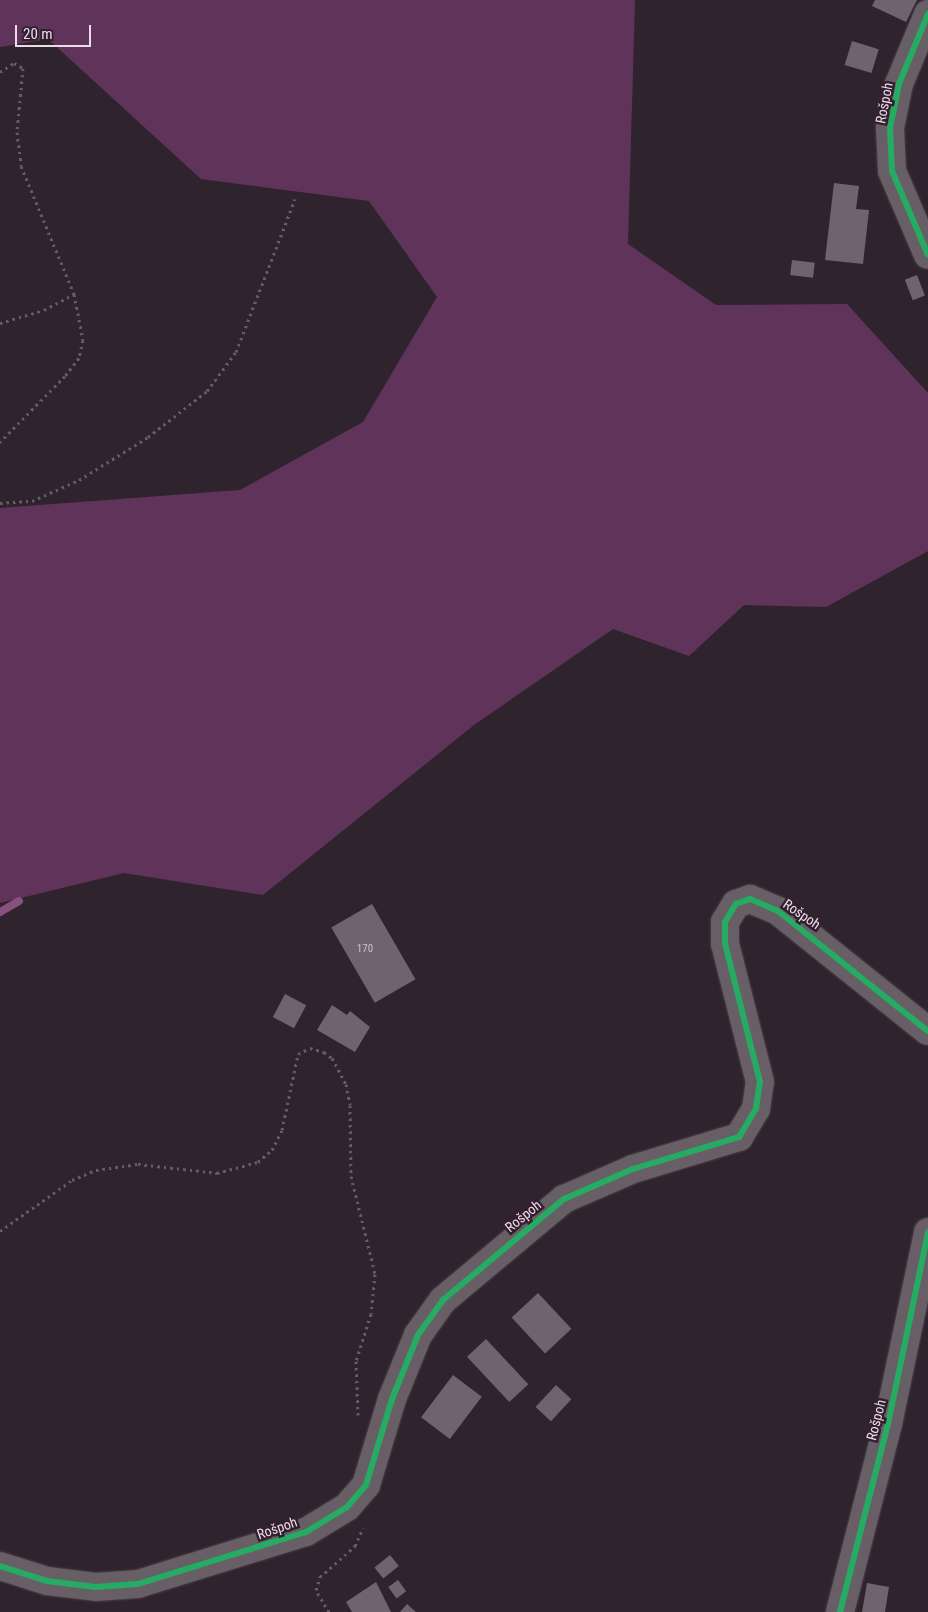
<!DOCTYPE html>
<meta charset="utf-8">
<style>
body{margin:0}
#map{position:relative;width:928px;height:1612px;overflow:hidden;background:#2f242d;font-family:"Roboto Condensed",sans-serif}
div>[style]{position:absolute}
[style*='--x']{left:calc(var(--x)*1px);top:calc(var(--y)*1px);width:calc(var(--w)*1px);rotate:calc(var(--a)*1deg)}
.green>*{inset:0;background:#60345a}
.stream>*{height:8px;margin:-4px;padding:0 4px;transform-origin:4px;border-radius:4px;background:#86517e}
.building>*{inset:0;background:#6f646d;transform-origin:0 0}
.path>*{height:3px;margin-top:-1.5px;transform-origin:0;background:repeating-linear-gradient(90deg,#665d64 0 2.5px,transparent 0 6.5px)}
.roads{filter:drop-shadow(0 0 1px #493f47) drop-shadow(0 0 1px #493f47)}
.minor>*{height:28px;margin:-14px;padding:0 14px;transform-origin:14px;border-radius:14px;background:#685f66}
.cycleway>*{height:6px;margin:-3px;padding:0 3px;transform-origin:3px;border-radius:3px;background:#26ab63}
span{translate:-50% -50%;white-space:nowrap;text-align:center;line-height:1.15;-webkit-text-stroke:5px #341f30;paint-order:stroke}
.number-label{font-size:11px;color:#ccbfc9}
.number-label span{-webkit-text-stroke-width:0}
.street-label{font-size:14px;color:#ebdde8}
.scale{position:absolute;left:15px;top:25px;width:76px;height:22px;box-sizing:border-box;border:2px solid #ebdde8;border-top:0;padding-left:6px;font-size:15px;line-height:18px;white-space:nowrap;color:#ebdde8;-webkit-text-stroke:4px #341f30;paint-order:stroke}
</style>
<div id="map">
<div class="green">
<i style="clip-path:polygon(0 0,635px 0,628px 244px,716px 305px,847px 304px,928px 393px,928px 551px,826px 607px,744px 605px,689px 656px,613px 629px,474px 725px,263px 895px,124px 873px,0 903px,0 508px,240px 490px,363px 422px,437px 297px,369px 201px,201px 179px,48px 39px,0 47px)"></i>
</div>
<div class="stream">
<i style="--x:0;--y:912;--w:22;--a:-30"></i>
</div>
<div class="building">
<i style="clip-path:polygon(875px 0,917px 0,906px 22px,872px 6px)"></i>
<i style="left:852px;top:41px;width:28px;height:25px;rotate:17deg"></i>
<i style="clip-path:polygon(834px 183px,859px 186px,856px 209px,869px 210px,863px 264px,825px 260px)"></i>
<i style="left:792px;top:260px;width:23px;height:15px;rotate:7deg"></i>
<i style="left:917px;top:275px;width:22px;height:13px;rotate:69deg"></i>
<i style="left:372px;top:904px;width:87px;height:47px;rotate:60deg"></i>
<i style="left:285px;top:994px;width:24px;height:26px;rotate:28deg"></i>
<i style="clip-path:polygon(332px 1005px,347px 1015px,350px 1011px,370px 1027px,355px 1052px,317px 1030px)"></i>
<i style="left:538px;top:1293px;width:49px;height:36px;rotate:47deg"></i>
<i style="left:486px;top:1339px;width:62px;height:26px;rotate:47deg"></i>
<i style="left:453px;top:1375px;width:36px;height:53px;rotate:37deg"></i>
<i style="left:556px;top:1385px;width:21px;height:30px;rotate:43deg"></i>
<i style="left:390px;top:1555px;width:14px;height:20px;rotate:51deg"></i>
<i style="left:398px;top:1580px;width:14px;height:12px;rotate:54deg"></i>
<i style="clip-path:polygon(376px 1582px,391px 1612px,352px 1612px,346px 1602px)"></i>
<i style="clip-path:polygon(867px 1583px,889px 1587px,885px 1612px,862px 1612px)"></i>
<i style="clip-path:polygon(407px 1604px,416px 1612px,400px 1612px)"></i>
</div>
<div class="path">
<i style="--x:0;--y:72;--w:17;--a:-33"></i>
<i style="--x:14;--y:63;--w:10;--a:29"></i>
<i style="--x:23;--y:68;--w:64;--a:95.4"></i>
<i style="--x:17;--y:132;--w:34;--a:83"></i>
<i style="--x:21;--y:166;--w:139;--a:67.5"></i>
<i style="--x:74;--y:294;--w:47;--a:78.9"></i>
<i style="--x:83;--y:340;--w:18;--a:103"></i>
<i style="--x:79;--y:358;--w:23;--a:128"></i>
<i style="--x:65;--y:376;--w:93;--a:134.6"></i>
<i style="--x:0;--y:323;--w:46;--a:-16.5"></i>
<i style="--x:44;--y:310;--w:34;--a:-28"></i>
<i style="--x:0;--y:503;--w:32;--a:-4"></i>
<i style="--x:32;--y:501;--w:51;--a:-24.1"></i>
<i style="--x:79;--y:480;--w:81;--a:-31.9"></i>
<i style="--x:148;--y:437;--w:75;--a:-37.9"></i>
<i style="--x:207;--y:391;--w:49;--a:-53.4"></i>
<i style="--x:236;--y:352;--w:164;--a:-68.9"></i>
<i style="--x:0;--y:1231;--w:88;--a:-35.3"></i>
<i style="--x:72;--y:1180;--w:26;--a:-23"></i>
<i style="--x:96;--y:1170;--w:42;--a:-8.1"></i>
<i style="--x:138;--y:1164;--w:80;--a:6.5"></i>
<i style="--x:217;--y:1173;--w:42;--a:-15"></i>
<i style="--x:258;--y:1162;--w:18;--a:-41"></i>
<i style="--x:272;--y:1150;--w:22;--a:-63"></i>
<i style="--x:282;--y:1130;--w:78;--a:-78.1"></i>
<i style="--x:298;--y:1054;--w:13;--a:-27"></i>
<i style="--x:310;--y:1048;--w:15;--a:16"></i>
<i style="--x:324;--y:1052;--w:10;--a:37"></i>
<i style="--x:332;--y:1058;--w:30;--a:62"></i>
<i style="--x:346;--y:1084;--w:21;--a:79"></i>
<i style="--x:350;--y:1105;--w:71;--a:89.2"></i>
<i style="--x:351;--y:1176;--w:101;--a:76.2"></i>
<i style="--x:375;--y:1274;--w:40;--a:95.7"></i>
<i style="--x:371;--y:1314;--w:49;--a:107.7"></i>
<i style="--x:356;--y:1361;--w:54;--a:87.9"></i>
<i style="--x:329;--y:1612;--w:26;--a:-121"></i>
<i style="--x:316;--y:1590;--w:14;--a:-73"></i>
<i style="--x:320;--y:1577;--w:47;--a:-41.5"></i>
<i style="--x:355;--y:1546;--w:20;--a:-66"></i>
</div>
<div class="roads">
<div class="minor">
<i style="--x:928;--y:14;--w:76;--a:112.5"></i>
<i style="--x:899;--y:84;--w:45;--a:101.6"></i>
<i style="--x:890;--y:128;--w:43;--a:87.3"></i>
<i style="--x:892;--y:171;--w:91;--a:66.8"></i>
<i style="--x:0;--y:1566;--w:49;--a:17.7"></i>
<i style="--x:47;--y:1581;--w:49;--a:7"></i>
<i style="--x:96;--y:1587;--w:42;--a:-4.1"></i>
<i style="--x:138;--y:1584;--w:176;--a:-17.2"></i>
<i style="--x:306;--y:1532;--w:48;--a:-31.4"></i>
<i style="--x:347;--y:1507;--w:29;--a:-49"></i>
<i style="--x:366;--y:1485;--w:90;--a:-73.2"></i>
<i style="--x:392;--y:1399;--w:69;--a:-67.9"></i>
<i style="--x:418;--y:1335;--w:43;--a:-54.5"></i>
<i style="--x:443;--y:1300;--w:158;--a:-39.9"></i>
<i style="--x:564;--y:1199;--w:75;--a:-23.5"></i>
<i style="--x:633;--y:1169;--w:111;--a:-16.8"></i>
<i style="--x:739;--y:1137;--w:33;--a:-59"></i>
<i style="--x:756;--y:1109;--w:27;--a:-82"></i>
<i style="--x:760;--y:1082;--w:142;--a:-104.2"></i>
<i style="--x:725;--y:944;--w:22;--a:-90"></i>
<i style="--x:725;--y:922;--w:21;--a:-59"></i>
<i style="--x:736;--y:904;--w:15;--a:-20"></i>
<i style="--x:750;--y:899;--w:30;--a:23"></i>
<i style="--x:778;--y:911;--w:192;--a:38.7"></i>
<i style="--x:840;--y:1612;--w:194;--a:-75.7"></i>
<i style="--x:888;--y:1424;--w:196;--a:-78.2"></i>
</div>
</div>
<div class="cycleway">
<i style="--x:928;--y:14;--w:76;--a:112.5"></i>
<i style="--x:899;--y:84;--w:45;--a:101.6"></i>
<i style="--x:890;--y:128;--w:43;--a:87.3"></i>
<i style="--x:892;--y:171;--w:91;--a:66.8"></i>
<i style="--x:0;--y:1566;--w:49;--a:17.7"></i>
<i style="--x:47;--y:1581;--w:49;--a:7"></i>
<i style="--x:96;--y:1587;--w:42;--a:-4.1"></i>
<i style="--x:138;--y:1584;--w:176;--a:-17.2"></i>
<i style="--x:306;--y:1532;--w:48;--a:-31.4"></i>
<i style="--x:347;--y:1507;--w:29;--a:-49"></i>
<i style="--x:366;--y:1485;--w:90;--a:-73.2"></i>
<i style="--x:392;--y:1399;--w:69;--a:-67.9"></i>
<i style="--x:418;--y:1335;--w:43;--a:-54.5"></i>
<i style="--x:443;--y:1300;--w:158;--a:-39.9"></i>
<i style="--x:564;--y:1199;--w:75;--a:-23.5"></i>
<i style="--x:633;--y:1169;--w:111;--a:-16.8"></i>
<i style="--x:739;--y:1137;--w:33;--a:-59"></i>
<i style="--x:756;--y:1109;--w:27;--a:-82"></i>
<i style="--x:760;--y:1082;--w:142;--a:-104.2"></i>
<i style="--x:725;--y:944;--w:22;--a:-90"></i>
<i style="--x:725;--y:922;--w:21;--a:-59"></i>
<i style="--x:736;--y:904;--w:15;--a:-20"></i>
<i style="--x:750;--y:899;--w:30;--a:23"></i>
<i style="--x:778;--y:911;--w:192;--a:38.7"></i>
<i style="--x:840;--y:1612;--w:194;--a:-75.7"></i>
<i style="--x:888;--y:1424;--w:196;--a:-78.2"></i>
</div>
<div class="number-label">
<span style="left:365px;top:949px">170</span>
</div>
<div class="street-label">
<span style="left:884px;top:103px;rotate:-79deg">Rošpoh</span>
<span style="left:802px;top:914px;rotate:34deg">Rošpoh</span>
<span style="left:523px;top:1216px;rotate:-39deg">Rošpoh</span>
<span style="left:876px;top:1420px;rotate:-76deg">Rošpoh</span>
<span style="left:277px;top:1528px;rotate:-19deg">Rošpoh</span>
</div>
<div class="scale">20 m</div>
</div>
